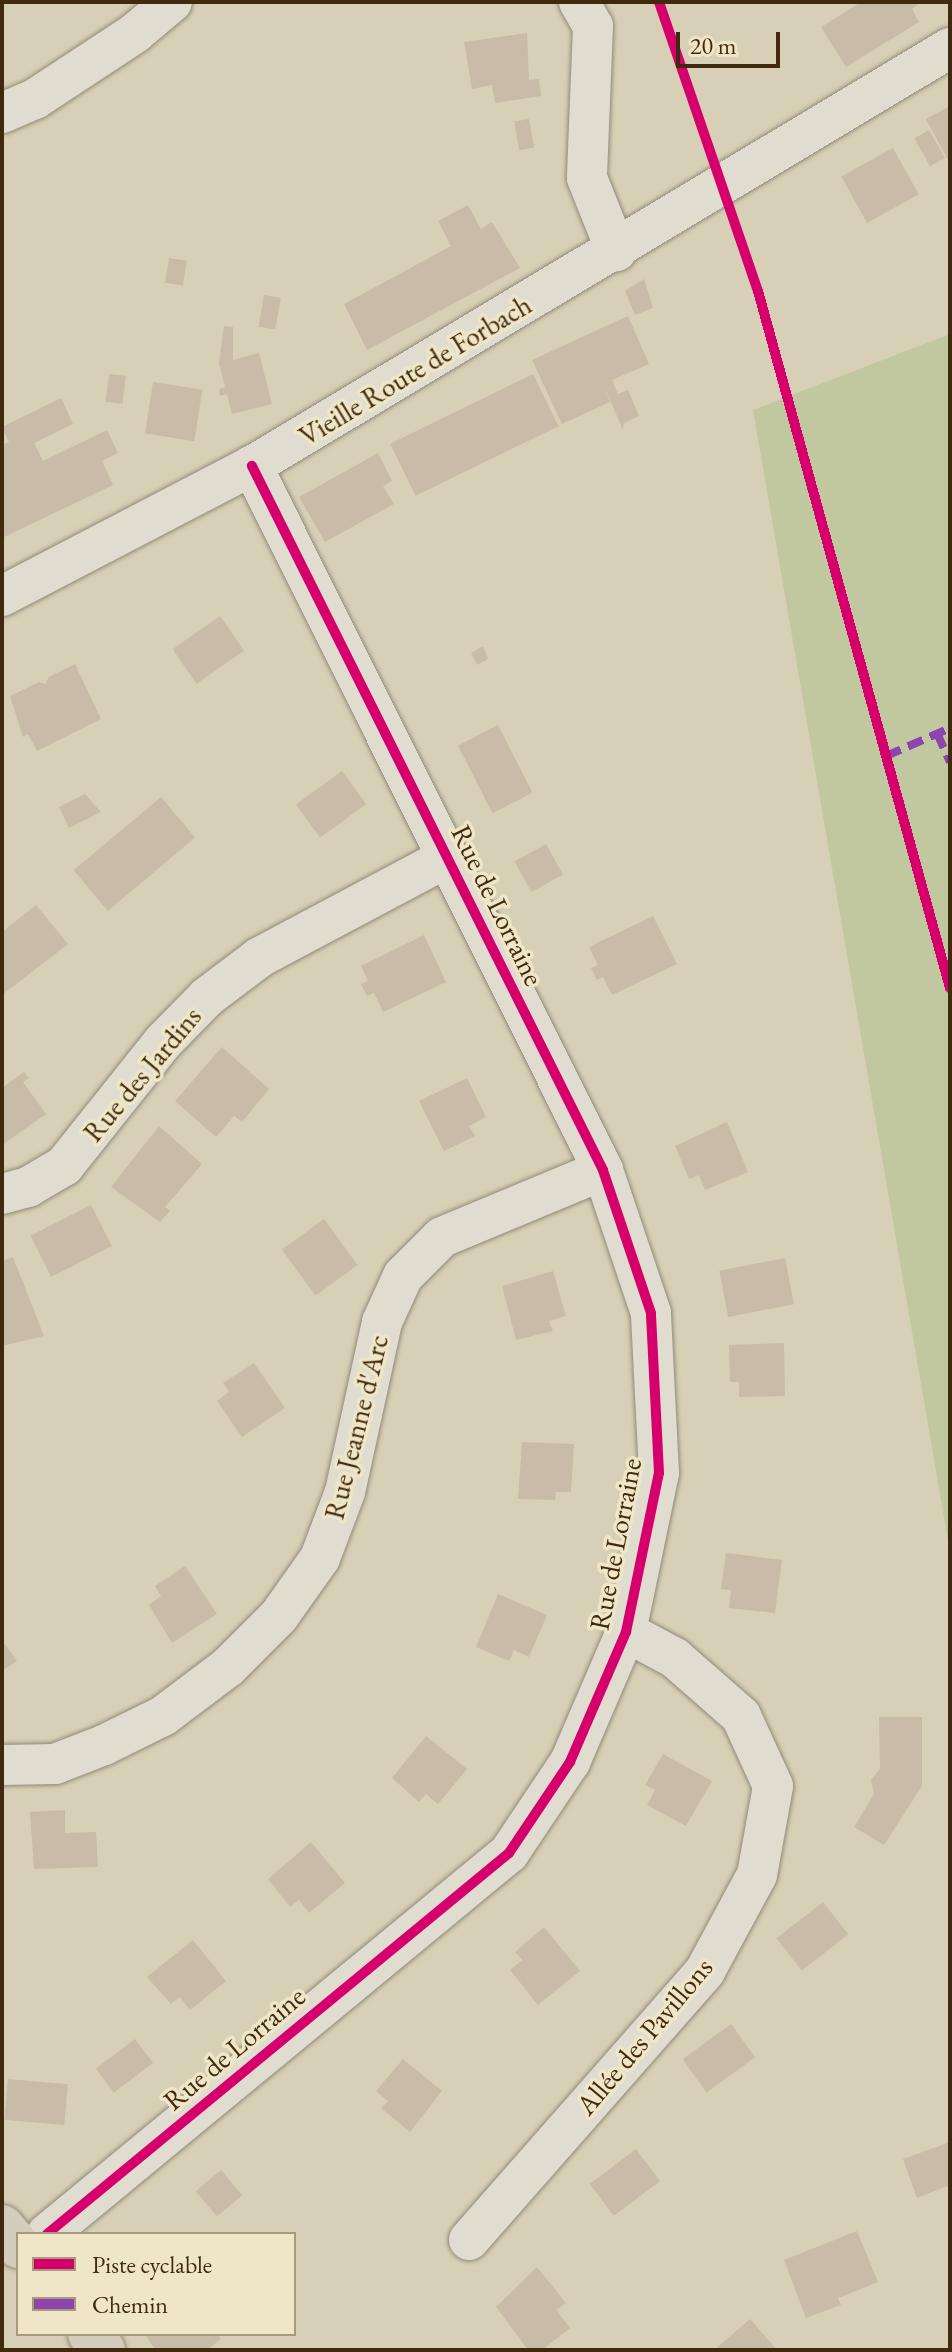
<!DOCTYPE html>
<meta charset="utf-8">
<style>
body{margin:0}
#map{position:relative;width:952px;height:2352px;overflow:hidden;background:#d8d0b6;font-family:"EB Garamond",serif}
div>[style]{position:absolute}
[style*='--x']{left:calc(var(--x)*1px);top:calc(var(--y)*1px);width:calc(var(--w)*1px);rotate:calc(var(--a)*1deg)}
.green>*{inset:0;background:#c1c79f}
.building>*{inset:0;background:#c8bba8;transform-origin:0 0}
.roads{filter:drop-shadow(0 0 2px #928a79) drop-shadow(0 0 2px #928a79)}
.minor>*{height:40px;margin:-20px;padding:0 20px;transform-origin:20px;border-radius:20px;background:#e0ddd0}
.major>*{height:44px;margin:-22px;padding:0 22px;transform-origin:22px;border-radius:22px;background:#d4cdbb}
.quiet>*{height:8px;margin-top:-4px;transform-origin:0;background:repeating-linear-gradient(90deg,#8e44ad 0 16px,transparent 0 24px)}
.cycleway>*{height:10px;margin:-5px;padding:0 5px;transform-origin:5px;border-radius:5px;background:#d6006c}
span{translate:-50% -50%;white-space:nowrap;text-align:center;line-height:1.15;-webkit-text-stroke:7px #eee6c7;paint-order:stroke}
.street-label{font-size:28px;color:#40290f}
.frame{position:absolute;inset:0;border:4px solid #40290f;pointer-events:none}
.legend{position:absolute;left:16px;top:2232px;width:280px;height:104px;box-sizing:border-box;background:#eee6c7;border:2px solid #a89a7d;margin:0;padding:10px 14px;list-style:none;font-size:24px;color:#40290f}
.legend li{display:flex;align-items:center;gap:16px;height:40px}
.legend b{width:40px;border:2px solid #a89a7d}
.scale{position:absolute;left:676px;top:32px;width:104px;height:36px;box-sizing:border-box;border:4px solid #40290f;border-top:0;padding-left:10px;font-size:24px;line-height:28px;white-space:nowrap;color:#40290f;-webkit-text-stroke:6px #eee6c7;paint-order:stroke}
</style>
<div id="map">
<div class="green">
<i style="clip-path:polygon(950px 334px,950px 1552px,753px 410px)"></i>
</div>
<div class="building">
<i style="clip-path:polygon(861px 2px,921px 2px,912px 9px,919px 22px,846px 67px,821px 27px)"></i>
<i style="clip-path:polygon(527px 33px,529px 80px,539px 79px,541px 96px,495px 103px,492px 85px,472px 89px,464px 42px)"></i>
<i style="clip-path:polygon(950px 106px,950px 164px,926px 119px)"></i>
<i style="left:529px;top:119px;width:29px;height:15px;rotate:80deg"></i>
<i style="left:929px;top:130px;width:32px;height:17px;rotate:60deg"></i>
<i style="left:893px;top:148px;width:53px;height:59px;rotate:61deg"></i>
<i style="clip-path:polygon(468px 205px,481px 229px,492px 222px,520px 268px,367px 350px,344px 304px,451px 246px,438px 221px)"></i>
<i style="left:169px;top:258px;width:18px;height:25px;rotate:9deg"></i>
<i style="clip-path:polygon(644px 279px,653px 308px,635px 315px,625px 291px)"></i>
<i style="left:264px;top:295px;width:17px;height:32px;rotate:10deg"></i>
<i style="clip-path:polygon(628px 316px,649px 364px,612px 380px,618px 394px,628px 390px,639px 416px,624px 423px,623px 430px,603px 384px,610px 402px,562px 424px,532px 360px)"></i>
<i style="clip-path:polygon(224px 326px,233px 327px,233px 360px,259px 353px,272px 404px,232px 414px,227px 394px,220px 396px,219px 389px,225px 387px,219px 363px)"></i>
<i style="left:109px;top:374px;width:17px;height:28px;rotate:7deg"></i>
<i style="left:533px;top:374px;width:58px;height:159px;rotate:64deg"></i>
<i style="left:153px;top:382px;width:50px;height:52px;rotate:9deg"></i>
<i style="clip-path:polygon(61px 398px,73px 424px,34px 443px,43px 461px,107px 430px,118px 453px,102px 461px,113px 485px,2px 538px,2px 445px,9px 442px,2px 427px)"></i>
<i style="clip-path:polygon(378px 453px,392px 481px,383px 486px,394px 504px,325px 542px,299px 497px)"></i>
<i style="left:220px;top:616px;width:42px;height:58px;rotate:55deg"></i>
<i style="clip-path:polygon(483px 646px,488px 659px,477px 665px,471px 653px)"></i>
<i style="clip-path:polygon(75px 664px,101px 719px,37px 751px,28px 734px,23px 737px,10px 696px,39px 682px,45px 684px,49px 677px)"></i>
<i style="left:498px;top:725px;width:76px;height:45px;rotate:63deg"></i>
<i style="left:342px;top:771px;width:41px;height:57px;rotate:54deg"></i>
<i style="clip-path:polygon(85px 794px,101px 812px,69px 828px,59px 807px)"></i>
<i style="left:161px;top:797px;width:53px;height:114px;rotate:50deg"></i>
<i style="left:546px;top:844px;width:35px;height:36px;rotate:61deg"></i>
<i style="clip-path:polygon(36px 905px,68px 944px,2px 995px,2px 932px)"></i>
<i style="clip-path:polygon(653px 916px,677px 964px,612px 995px,603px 977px,597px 980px,591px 968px,598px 965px,589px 947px)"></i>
<i style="clip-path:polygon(424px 935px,446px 982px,383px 1012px,374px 993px,367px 996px,361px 984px,368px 981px,361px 966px)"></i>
<i style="clip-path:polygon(222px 1047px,269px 1089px,242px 1122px,234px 1116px,216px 1137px,175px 1101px)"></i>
<i style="clip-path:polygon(24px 1072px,29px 1078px,23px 1082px,46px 1114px,2px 1145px,2px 1088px)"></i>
<i style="clip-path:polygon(467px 1078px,486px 1117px,469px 1126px,475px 1136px,444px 1151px,419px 1101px)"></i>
<i style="clip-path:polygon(727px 1122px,748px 1172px,705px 1190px,699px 1175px,689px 1179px,675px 1146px)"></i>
<i style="clip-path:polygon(159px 1126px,202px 1164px,165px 1207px,170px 1211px,160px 1222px,111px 1187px)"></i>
<i style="left:91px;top:1205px;width:46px;height:68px;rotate:63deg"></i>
<i style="left:324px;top:1219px;width:57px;height:52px;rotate:54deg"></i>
<i style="clip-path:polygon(13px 1257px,44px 1336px,2px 1346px,2px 1261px)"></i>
<i style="left:785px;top:1258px;width:47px;height:67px;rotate:79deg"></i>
<i style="clip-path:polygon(553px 1271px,566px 1316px,549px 1321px,553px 1331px,516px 1340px,502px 1286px)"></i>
<i style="clip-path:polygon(784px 1343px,785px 1396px,739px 1397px,739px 1382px,730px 1382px,729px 1345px)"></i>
<i style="clip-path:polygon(254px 1363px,285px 1408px,242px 1437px,217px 1401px,229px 1392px,223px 1383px)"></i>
<i style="clip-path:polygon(522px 1442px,574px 1444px,571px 1492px,556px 1492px,555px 1500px,518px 1499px)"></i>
<i style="clip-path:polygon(726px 1553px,782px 1560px,775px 1613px,729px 1608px,731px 1590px,721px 1589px)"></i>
<i style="clip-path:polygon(185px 1566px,217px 1614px,172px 1643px,149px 1605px,161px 1596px,155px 1586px)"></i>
<i style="clip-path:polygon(498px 1594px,547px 1615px,529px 1657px,514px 1650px,509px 1661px,476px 1647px)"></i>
<i style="clip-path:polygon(2px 1640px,17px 1661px,2px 1671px)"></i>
<i style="clip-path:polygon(879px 1717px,922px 1717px,922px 1786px,884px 1845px,854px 1827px,874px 1794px,871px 1780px,880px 1769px)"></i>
<i style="clip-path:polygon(426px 1736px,467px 1769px,438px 1804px,426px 1794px,419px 1802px,392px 1778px)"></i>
<i style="clip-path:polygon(663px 1754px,712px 1781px,686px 1826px,647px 1805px,655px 1790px,645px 1785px)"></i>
<i style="clip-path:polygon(65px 1810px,65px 1833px,96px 1832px,98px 1867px,34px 1869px,30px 1812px)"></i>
<i style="clip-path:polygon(311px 1842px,345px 1883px,309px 1913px,299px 1900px,290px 1907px,268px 1879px)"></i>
<i style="left:823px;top:1902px;width:41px;height:59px;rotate:52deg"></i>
<i style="clip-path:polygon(544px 1927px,580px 1971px,538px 2005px,510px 1970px,522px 1960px,515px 1952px)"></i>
<i style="clip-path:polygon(193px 1940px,226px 1981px,190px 2010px,180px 1997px,171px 2004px,147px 1977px)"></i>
<i style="left:731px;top:2024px;width:41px;height:60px;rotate:54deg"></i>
<i style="left:135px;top:2039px;width:30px;height:49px;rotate:53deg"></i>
<i style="clip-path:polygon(403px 2059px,442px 2091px,410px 2132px,381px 2108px,388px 2101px,376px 2091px)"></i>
<i style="left:8px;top:2079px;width:60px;height:41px;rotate:5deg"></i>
<i style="clip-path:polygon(950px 2142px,950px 2185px,917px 2198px,903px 2159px)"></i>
<i style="left:636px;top:2149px;width:40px;height:58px;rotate:53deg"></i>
<i style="left:221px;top:2170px;width:33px;height:33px;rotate:50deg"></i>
<i style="clip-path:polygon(857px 2231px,878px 2282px,838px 2298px,841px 2305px,806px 2318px,784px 2260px)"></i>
<i style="clip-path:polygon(537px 2267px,566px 2303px,556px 2310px,570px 2328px,542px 2350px,528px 2350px,496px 2307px)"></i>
<i style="clip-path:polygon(750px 2319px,777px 2350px,714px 2350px)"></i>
<i style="clip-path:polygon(145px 2334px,217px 2334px,221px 2339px,207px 2350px,155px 2350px)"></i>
</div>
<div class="roads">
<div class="minor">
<i style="--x:579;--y:2;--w:28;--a:60"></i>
<i style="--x:593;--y:26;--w:152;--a:92.3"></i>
<i style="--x:587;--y:178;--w:79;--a:68.3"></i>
<i style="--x:2;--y:113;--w:36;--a:-23"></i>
<i style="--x:35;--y:99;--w:120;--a:-33.4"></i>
<i style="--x:135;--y:33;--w:48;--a:-40"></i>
<i style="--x:2;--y:596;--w:282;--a:-27.5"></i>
<i style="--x:252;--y:466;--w:814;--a:-30.92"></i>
<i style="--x:2;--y:1194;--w:27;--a:-15"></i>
<i style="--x:28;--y:1187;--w:42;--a:-30.3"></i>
<i style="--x:64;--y:1166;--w:159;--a:-51.4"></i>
<i style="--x:163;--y:1042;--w:63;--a:-45.6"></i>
<i style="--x:207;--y:997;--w:66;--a:-37"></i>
<i style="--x:260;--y:957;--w:213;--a:-28"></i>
<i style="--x:2;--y:1765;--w:53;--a:-1.1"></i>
<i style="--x:55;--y:1764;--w:53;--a:-21.2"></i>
<i style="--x:104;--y:1745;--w:66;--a:-26.2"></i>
<i style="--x:163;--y:1716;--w:81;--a:-37"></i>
<i style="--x:228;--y:1667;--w:72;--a:-45"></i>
<i style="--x:279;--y:1616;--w:71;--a:-54.7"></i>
<i style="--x:320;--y:1558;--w:71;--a:-69.3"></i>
<i style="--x:345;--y:1492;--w:174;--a:-77.7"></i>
<i style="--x:382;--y:1322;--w:51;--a:-65.5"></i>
<i style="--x:403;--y:1276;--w:55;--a:-45"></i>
<i style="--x:442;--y:1237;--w:174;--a:-22.6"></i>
<i style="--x:47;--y:2234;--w:599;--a:-39.51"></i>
<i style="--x:509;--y:1853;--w:110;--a:-56.2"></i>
<i style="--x:570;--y:1762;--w:142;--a:-66.7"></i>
<i style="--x:626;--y:1632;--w:162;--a:-78.3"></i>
<i style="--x:659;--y:1473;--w:160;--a:-92.9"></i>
<i style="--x:651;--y:1313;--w:151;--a:-108.6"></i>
<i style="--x:603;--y:1170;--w:787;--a:-116.5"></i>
<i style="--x:469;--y:2240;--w:358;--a:-48.7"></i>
<i style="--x:705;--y:1971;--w:109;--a:-61.6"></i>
<i style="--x:757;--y:1875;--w:90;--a:-79.8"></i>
<i style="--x:773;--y:1786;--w:77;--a:-114.6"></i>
<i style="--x:741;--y:1716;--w:88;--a:-138.7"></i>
<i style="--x:675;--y:1658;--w:55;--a:-152"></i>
</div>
<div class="major">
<i style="--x:2;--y:2227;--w:25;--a:50"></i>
<i style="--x:90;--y:2334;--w:21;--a:51"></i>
</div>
</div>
<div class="quiet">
<i style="--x:937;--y:733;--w:32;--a:66"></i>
<i style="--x:886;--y:756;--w:70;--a:-23.6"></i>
</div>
<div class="cycleway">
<i style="--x:659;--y:2;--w:305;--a:71.1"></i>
<i style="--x:758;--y:291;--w:723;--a:74.6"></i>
<i style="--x:47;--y:2234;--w:599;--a:-39.51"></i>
<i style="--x:509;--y:1853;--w:110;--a:-56.2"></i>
<i style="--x:570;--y:1762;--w:142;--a:-66.7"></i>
<i style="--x:626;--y:1632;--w:162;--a:-78.3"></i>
<i style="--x:659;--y:1473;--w:160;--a:-92.9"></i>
<i style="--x:651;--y:1313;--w:151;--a:-108.6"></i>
<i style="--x:603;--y:1170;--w:787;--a:-116.5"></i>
</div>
<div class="street-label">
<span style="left:415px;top:370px;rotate:-31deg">Vieille Route de Forbach</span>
<span style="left:498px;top:905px;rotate:64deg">Rue de Lorraine</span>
<span style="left:142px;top:1074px;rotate:-50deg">Rue des Jardins</span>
<span style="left:356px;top:1427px;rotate:-76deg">Rue Jeanne d'Arc</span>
<span style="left:615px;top:1544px;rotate:-79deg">Rue de Lorraine</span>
<span style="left:644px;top:2036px;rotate:-50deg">Allée des Pavillons</span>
<span style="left:234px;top:2048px;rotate:-40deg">Rue de Lorraine</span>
</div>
<div class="frame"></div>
<ul class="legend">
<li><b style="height:10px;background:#d6006c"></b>Piste cyclable</li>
<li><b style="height:10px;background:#8e44ad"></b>Chemin</li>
</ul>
<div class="scale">20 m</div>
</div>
